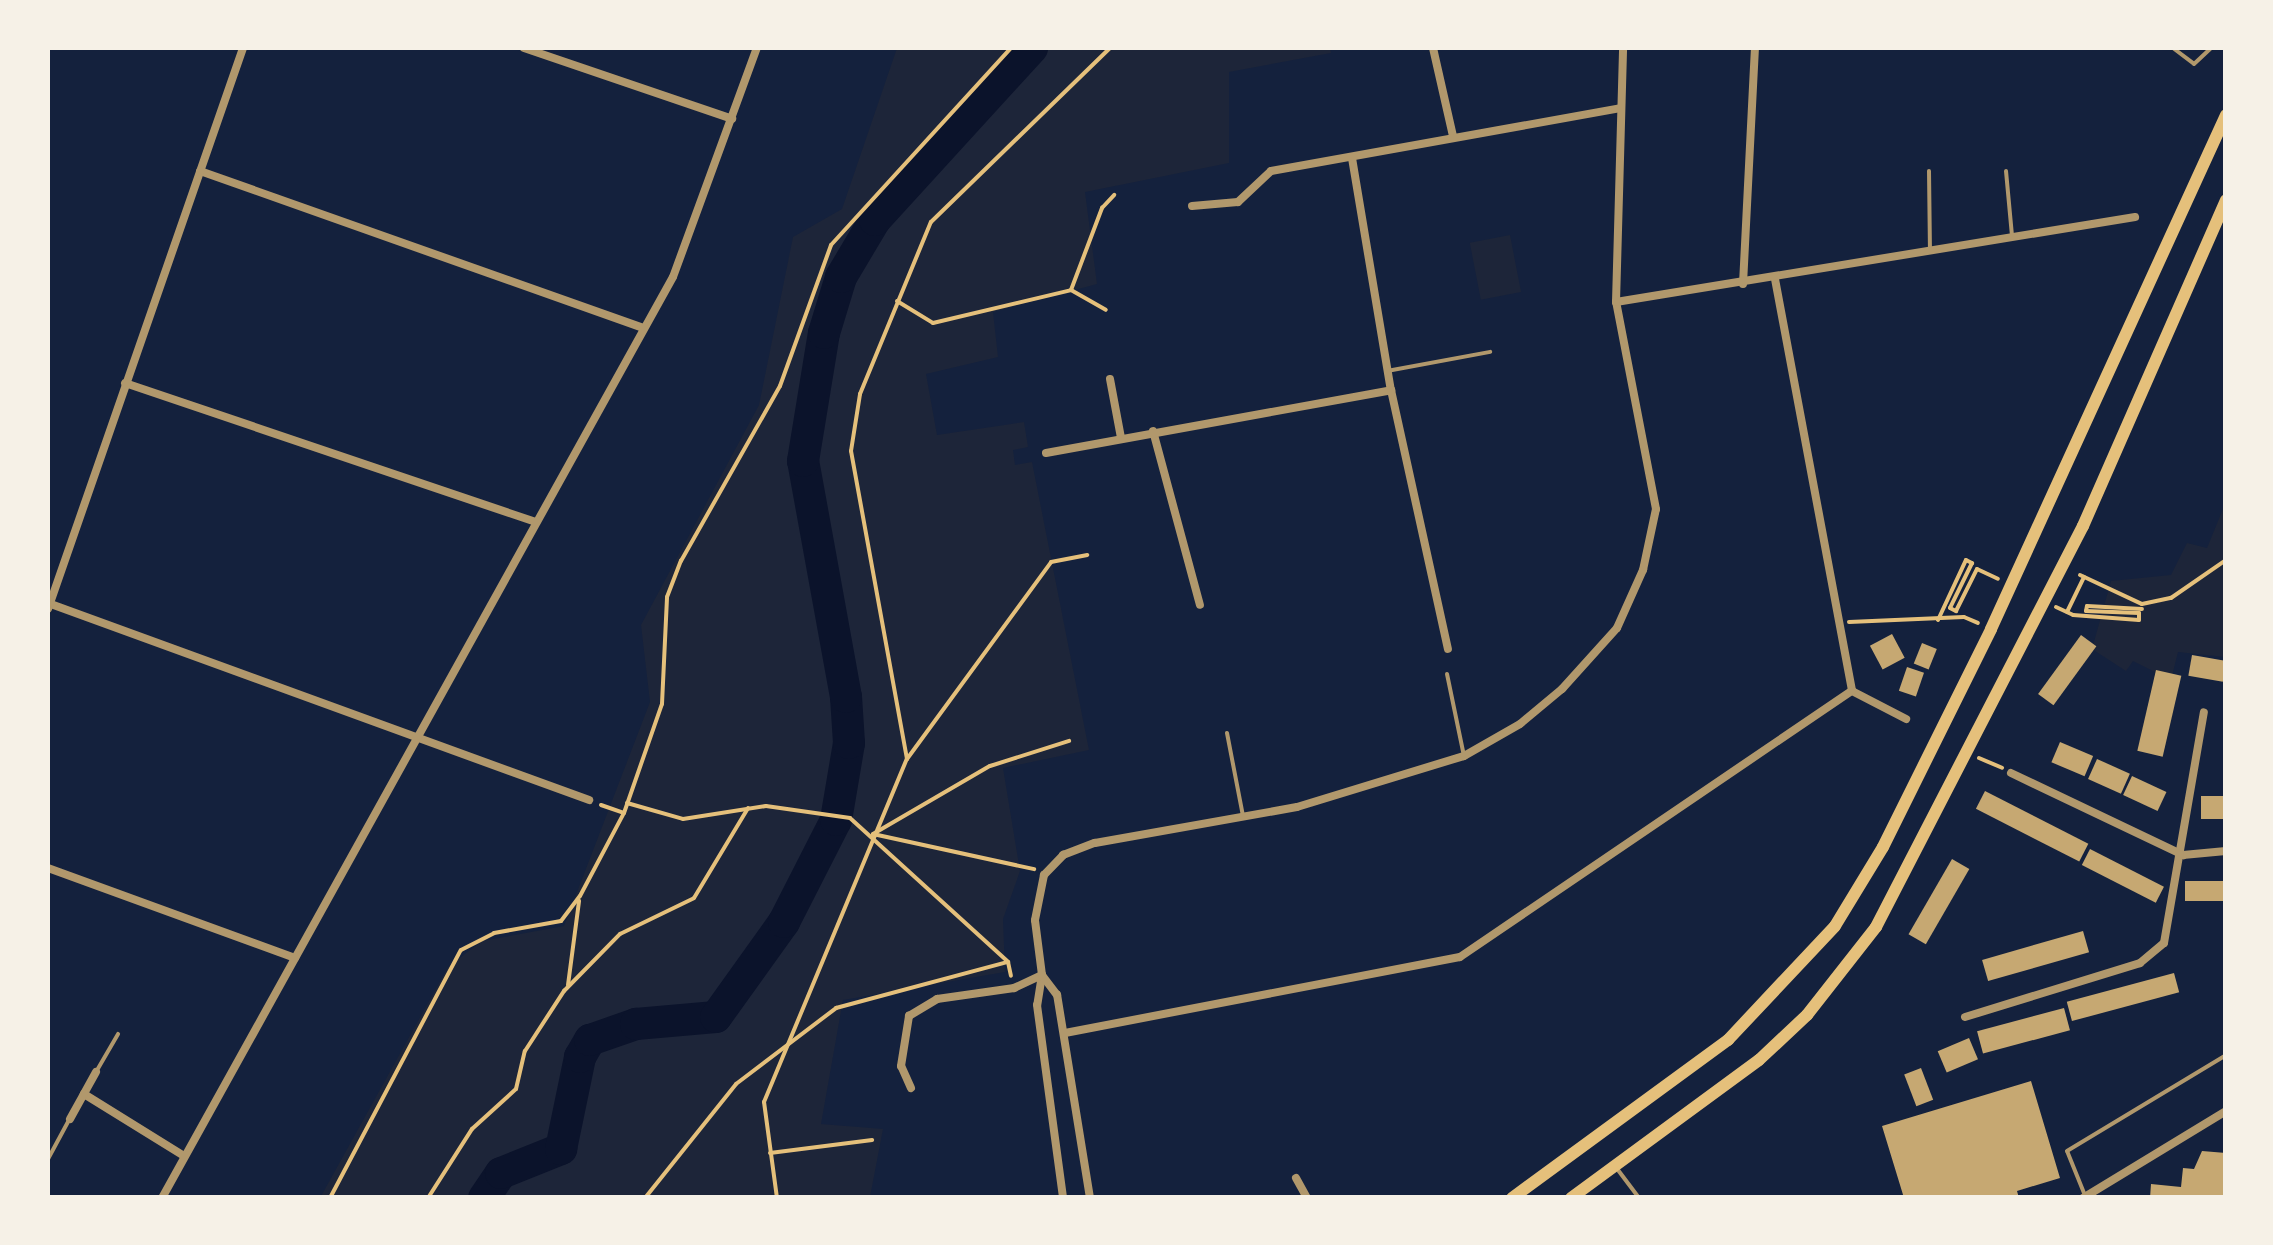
<!DOCTYPE html>
<style>
body{margin:0}
#map{position:relative;width:2273px;height:1245px;overflow:hidden;background:#14213d;font-family:Raleway,sans-serif}
div>[style]{position:absolute}
[style*='--x']{left:calc(var(--x)*1px);top:calc(var(--y)*1px);width:calc(var(--w)*1px);rotate:calc(var(--a)*1deg)}
.green>*{inset:0;background:#1d2539;transform-origin:0 0}
.river>*{height:32px;margin:-16px;padding:0 16px;transform-origin:16px;border-radius:16px;background:#0b132b}
.building>*{inset:0;background:#c6a872;transform-origin:0 0}
.path>*{height:4px;margin:-2px;padding:0 2px;transform-origin:2px;border-radius:2px;background:#e5c07b}
.service>*{height:4px;margin:-2px;padding:0 2px;transform-origin:2px;border-radius:2px;background:#b1986c}
.minor>*{height:8px;margin:-4px;padding:0 4px;transform-origin:4px;border-radius:4px;background:#b1986c}
.trunk>*{height:12px;margin:-6px;padding:0 6px;transform-origin:6px;border-radius:6px;background:#e5c07b}
span{translate:-50% -50%;white-space:nowrap;text-align:center;line-height:1.15;-webkit-text-stroke:9px #f6f1e7;paint-order:stroke}
.frame{position:absolute;inset:0;border:50px solid #f6f1e7;pointer-events:none}
</style>
<div id="map">
<div class="green">
<i style="clip-path:polygon(897px 48px,1330px 48px,1331px 53px,1229px 72px,1229px 163px,1085px 192px,1097px 284px,993px 312px,998px 357px,926px 374px,937px 435px,1024px 422px,1028px 447px,1013px 450px,1015px 465px,1032px 462px,1089px 750px,1003px 768px,1020px 871px,1003px 919px,1005px 972px,843px 1000px,821px 1124px,883px 1129px,870px 1197px,320px 1198px,448px 967px,482px 941px,564px 926px,650px 702px,641px 625px,759px 405px,793px 237px,842px 209px)"></i>
<i style="left:1510px;top:235px;width:58px;height:41px;rotate:79deg"></i>
<i style="clip-path:polygon(2225px 504px,2225px 657px,2178px 652px,2171px 680px,2133px 661px,2126px 671px,2092px 649px,2111px 581px,2171px 575px,2187px 543px,2207px 548px)"></i>
</div>
<div class="river">
<i style="--x:484;--y:1198;--w:30;--a:-56"></i>
<i style="--x:501;--y:1173;--w:65;--a:-21.8"></i>
<i style="--x:561;--y:1149;--w:94;--a:-78.3"></i>
<i style="--x:580;--y:1057;--w:20;--a:-60"></i>
<i style="--x:590;--y:1040;--w:49;--a:-19.2"></i>
<i style="--x:636;--y:1024;--w:80;--a:-5"></i>
<i style="--x:716;--y:1017;--w:117;--a:-54.4"></i>
<i style="--x:784;--y:922;--w:114;--a:-63"></i>
<i style="--x:836;--y:820;--w:78;--a:-80.4"></i>
<i style="--x:849;--y:743;--w:46;--a:-93.7"></i>
<i style="--x:846;--y:697;--w:240;--a:-100.3"></i>
<i style="--x:803;--y:461;--w:130;--a:-80.7"></i>
<i style="--x:824;--y:333;--w:59;--a:-73.1"></i>
<i style="--x:841;--y:277;--w:66;--a:-59.2"></i>
<i style="--x:875;--y:220;--w:233;--a:-47.6"></i>
</div>
<div class="building">
<i style="left:1892px;top:634px;width:27px;height:25px;rotate:62deg"></i>
<i style="left:2081px;top:635px;width:19px;height:73px;rotate:36deg"></i>
<i style="left:1922px;top:643px;width:16px;height:22px;rotate:22deg"></i>
<i style="left:2192px;top:655px;width:35px;height:21px;rotate:10deg"></i>
<i style="left:1907px;top:667px;width:18px;height:25px;rotate:19deg"></i>
<i style="left:2156px;top:670px;width:26px;height:83px;rotate:13deg"></i>
<i style="left:2060px;top:742px;width:36px;height:22px;rotate:23deg"></i>
<i style="left:2097px;top:759px;width:36px;height:22px;rotate:24deg"></i>
<i style="left:2132px;top:776px;width:38px;height:21px;rotate:25deg"></i>
<i style="left:1985px;top:791px;width:116px;height:20px;rotate:27deg"></i>
<i style="left:2226px;top:796px;width:23px;height:25px;rotate:90deg"></i>
<i style="left:2090px;top:849px;width:83px;height:18px;rotate:27deg"></i>
<i style="left:1952px;top:859px;width:20px;height:87px;rotate:30deg"></i>
<i style="left:2226px;top:881px;width:20px;height:41px;rotate:90deg"></i>
<i style="left:2083px;top:931px;width:22px;height:105px;rotate:74deg"></i>
<i style="left:2174px;top:973px;width:20px;height:111px;rotate:75deg"></i>
<i style="left:2064px;top:1008px;width:23px;height:90px;rotate:75deg"></i>
<i style="left:1969px;top:1038px;width:23px;height:34px;rotate:67deg"></i>
<i style="left:1921px;top:1068px;width:34px;height:18px;rotate:69deg"></i>
<i style="clip-path:polygon(2031px 1081px,2060px 1178px,2017px 1191px,2019px 1198px,1904px 1198px,1882px 1126px)"></i>
<i style="clip-path:polygon(2202px 1151px,2226px 1153px,2226px 1198px,2150px 1198px,2151px 1184px,2181px 1187px,2183px 1168px,2194px 1169px)"></i>
</div>
<div class="path">
<i style="--x:1071;--y:290;--w:88;--a:-69.3"></i>
<i style="--x:1102;--y:208;--w:18;--a:-47"></i>
<i style="--x:897;--y:301;--w:42;--a:31.4"></i>
<i style="--x:933;--y:323;--w:142;--a:-13.4"></i>
<i style="--x:1071;--y:290;--w:40;--a:29.7"></i>
<i style="--x:2080;--y:575;--w:68;--a:25.1"></i>
<i style="--x:2142;--y:604;--w:30;--a:-12"></i>
<i style="--x:2171;--y:598;--w:67;--a:-34.6"></i>
<i style="--x:2056;--y:607;--w:19;--a:25"></i>
<i style="--x:2073;--y:615;--w:66;--a:4.3"></i>
<i style="--x:2139;--y:620;--w:7;--a:-90"></i>
<i style="--x:2139;--y:613;--w:53;--a:-177.8"></i>
<i style="--x:2086;--y:611;--w:5;--a:-79"></i>
<i style="--x:2087;--y:606;--w:55;--a:3.1"></i>
<i style="--x:2067;--y:612;--w:39;--a:-64"></i>
<i style="--x:1938;--y:620;--w:66;--a:-65"></i>
<i style="--x:1966;--y:560;--w:7;--a:27"></i>
<i style="--x:1972;--y:563;--w:50;--a:116.1"></i>
<i style="--x:1950;--y:608;--w:7;--a:27"></i>
<i style="--x:1956;--y:611;--w:47;--a:-63.4"></i>
<i style="--x:1977;--y:569;--w:23;--a:25"></i>
<i style="--x:1849;--y:622;--w:115;--a:-2.5"></i>
<i style="--x:1964;--y:617;--w:15;--a:23"></i>
<i style="--x:1979;--y:758;--w:25;--a:23"></i>
<i style="--x:907;--y:759;--w:313;--a:-100.3"></i>
<i style="--x:851;--y:451;--w:58;--a:-81"></i>
<i style="--x:860;--y:394;--w:186;--a:-67.6"></i>
<i style="--x:931;--y:222;--w:250;--a:-44.2"></i>
<i style="--x:627;--y:803;--w:58;--a:15.9"></i>
<i style="--x:683;--y:819;--w:84;--a:-8.9"></i>
<i style="--x:766;--y:806;--w:85;--a:8.1"></i>
<i style="--x:850;--y:818;--w:214;--a:42.3"></i>
<i style="--x:1008;--y:962;--w:14;--a:78"></i>
<i style="--x:601;--y:805;--w:24;--a:19"></i>
<i style="--x:873;--y:834;--w:135;--a:-30.2"></i>
<i style="--x:990;--y:766;--w:83;--a:-17.6"></i>
<i style="--x:873;--y:834;--w:165;--a:12.3"></i>
<i style="--x:568;--y:985;--w:85;--a:-82.5"></i>
<i style="--x:770;--y:1153;--w:103;--a:-7.3"></i>
<i style="--x:330;--y:1198;--w:280;--a:-62.2"></i>
<i style="--x:461;--y:950;--w:37;--a:-27"></i>
<i style="--x:494;--y:933;--w:68;--a:-10.2"></i>
<i style="--x:561;--y:921;--w:31;--a:-53"></i>
<i style="--x:580;--y:896;--w:94;--a:-62.1"></i>
<i style="--x:624;--y:813;--w:115;--a:-70.8"></i>
<i style="--x:662;--y:704;--w:107;--a:-87.3"></i>
<i style="--x:667;--y:597;--w:39;--a:-69"></i>
<i style="--x:681;--y:561;--w:201;--a:-60.5"></i>
<i style="--x:780;--y:386;--w:150;--a:-70.1"></i>
<i style="--x:831;--y:245;--w:267;--a:-47.6"></i>
<i style="--x:428;--y:1198;--w:82;--a:-57.5"></i>
<i style="--x:472;--y:1129;--w:59;--a:-42.3"></i>
<i style="--x:516;--y:1089;--w:39;--a:-77"></i>
<i style="--x:525;--y:1051;--w:72;--a:-57"></i>
<i style="--x:564;--y:991;--w:80;--a:-45.5"></i>
<i style="--x:620;--y:934;--w:82;--a:-25.9"></i>
<i style="--x:694;--y:898;--w:105;--a:-59"></i>
<i style="--x:645;--y:1198;--w:146;--a:-51.4"></i>
<i style="--x:736;--y:1084;--w:126;--a:-37.2"></i>
<i style="--x:836;--y:1008;--w:178;--a:-15"></i>
<i style="--x:777;--y:1198;--w:97;--a:-97.7"></i>
<i style="--x:764;--y:1102;--w:372;--a:-67.4"></i>
<i style="--x:907;--y:759;--w:244;--a:-53.8"></i>
<i style="--x:1051;--y:562;--w:37;--a:-11"></i>
</div>
<div class="service">
<i style="--x:2173;--y:48;--w:26;--a:37"></i>
<i style="--x:2194;--y:64;--w:23;--a:-43"></i>
<i style="--x:1929;--y:171;--w:80;--a:89.3"></i>
<i style="--x:2006;--y:171;--w:65;--a:84.7"></i>
<i style="--x:1387;--y:371;--w:105;--a:-10.5"></i>
<i style="--x:1447;--y:674;--w:84;--a:78.3"></i>
<i style="--x:1227;--y:733;--w:85;--a:79.1"></i>
<i style="--x:96;--y:1072;--w:44;--a:-59.9"></i>
<i style="--x:48;--y:1159;--w:44;--a:-61.7"></i>
<i style="--x:1618;--y:1170;--w:35;--a:53"></i>
<i style="--x:2084;--y:1193;--w:45;--a:-112"></i>
<i style="--x:2067;--y:1151;--w:186;--a:-31.1"></i>
</div>
<div class="minor">
<i style="--x:524;--y:48;--w:220;--a:18.8"></i>
<i style="--x:1433;--y:48;--w:90;--a:77.2"></i>
<i style="--x:1352;--y:158;--w:235;--a:80.5"></i>
<i style="--x:1391;--y:390;--w:265;--a:77.6"></i>
<i style="--x:200;--y:171;--w:470;--a:19.5"></i>
<i style="--x:1192;--y:206;--w:46;--a:-5"></i>
<i style="--x:1238;--y:202;--w:45;--a:-43.2"></i>
<i style="--x:1271;--y:171;--w:355;--a:-10.2"></i>
<i style="--x:1775;--y:279;--w:419;--a:79.4"></i>
<i style="--x:1743;--y:284;--w:236;--a:-87.1"></i>
<i style="--x:1616;--y:302;--w:526;--a:-9.3"></i>
<i style="--x:1110;--y:379;--w:60;--a:79.4"></i>
<i style="--x:125;--y:383;--w:433;--a:18.7"></i>
<i style="--x:1153;--y:431;--w:180;--a:74.9"></i>
<i style="--x:1046;--y:453;--w:351;--a:-10.3"></i>
<i style="--x:48;--y:603;--w:576;--a:20.01"></i>
<i style="--x:48;--y:609;--w:594;--a:-70.83"></i>
<i style="--x:1852;--y:691;--w:61;--a:27.4"></i>
<i style="--x:2011;--y:773;--w:191;--a:25.5"></i>
<i style="--x:2183;--y:855;--w:43;--a:-5.3"></i>
<i style="--x:48;--y:868;--w:263;--a:20"></i>
<i style="--x:1042;--y:975;--w:30;--a:99"></i>
<i style="--x:1037;--y:1005;--w:195;--a:82.3"></i>
<i style="--x:1965;--y:1017;--w:183;--a:-17.1"></i>
<i style="--x:2140;--y:963;--w:31;--a:-40"></i>
<i style="--x:2164;--y:943;--w:234;--a:-80.2"></i>
<i style="--x:1065;--y:1033;--w:402;--a:-10.9"></i>
<i style="--x:1460;--y:957;--w:474;--a:-34.2"></i>
<i style="--x:96;--y:1072;--w:25;--a:119"></i>
<i style="--x:84;--y:1094;--w:118;--a:31.8"></i>
<i style="--x:911;--y:1088;--w:24;--a:-114"></i>
<i style="--x:901;--y:1066;--w:51;--a:-80.9"></i>
<i style="--x:909;--y:1016;--w:33;--a:-31"></i>
<i style="--x:937;--y:999;--w:78;--a:-8.1"></i>
<i style="--x:1014;--y:988;--w:31;--a:-25"></i>
<i style="--x:70;--y:1119;--w:29;--a:-61"></i>
<i style="--x:1296;--y:1178;--w:23;--a:61"></i>
<i style="--x:162;--y:1198;--w:1053;--a:-60.98"></i>
<i style="--x:673;--y:277;--w:244;--a:-69.9"></i>
<i style="--x:1090;--y:1198;--w:206;--a:-99.2"></i>
<i style="--x:1057;--y:995;--w:25;--a:-127"></i>
<i style="--x:1042;--y:975;--w:55;--a:-97.3"></i>
<i style="--x:1035;--y:920;--w:46;--a:-78.7"></i>
<i style="--x:1044;--y:875;--w:28;--a:-46"></i>
<i style="--x:1063;--y:855;--w:34;--a:-21"></i>
<i style="--x:1095;--y:843;--w:205;--a:-10.1"></i>
<i style="--x:1297;--y:807;--w:175;--a:-17"></i>
<i style="--x:1464;--y:756;--w:64;--a:-29.7"></i>
<i style="--x:1520;--y:724;--w:55;--a:-39.8"></i>
<i style="--x:1562;--y:689;--w:82;--a:-48"></i>
<i style="--x:1617;--y:628;--w:64;--a:-65.9"></i>
<i style="--x:1643;--y:570;--w:62;--a:-78"></i>
<i style="--x:1656;--y:509;--w:211;--a:-100.9"></i>
<i style="--x:1616;--y:302;--w:254;--a:-88.4"></i>
<i style="--x:2083;--y:1198;--w:167;--a:-31.3"></i>
</div>
<div class="trunk">
<i style="--x:1512;--y:1198;--w:268;--a:-36.2"></i>
<i style="--x:1728;--y:1040;--w:156;--a:-46.8"></i>
<i style="--x:1835;--y:926;--w:92;--a:-58.7"></i>
<i style="--x:1883;--y:847;--w:243;--a:-63.6"></i>
<i style="--x:1991;--y:629;--w:565;--a:-65.43"></i>
<i style="--x:1571;--y:1198;--w:233;--a:-36.3"></i>
<i style="--x:1759;--y:1060;--w:66;--a:-43.2"></i>
<i style="--x:1807;--y:1015;--w:112;--a:-51.9"></i>
<i style="--x:1876;--y:927;--w:451;--a:-62.7"></i>
<i style="--x:2083;--y:526;--w:356;--a:-66.3"></i>
</div>
<div class="frame"></div>
</div>
